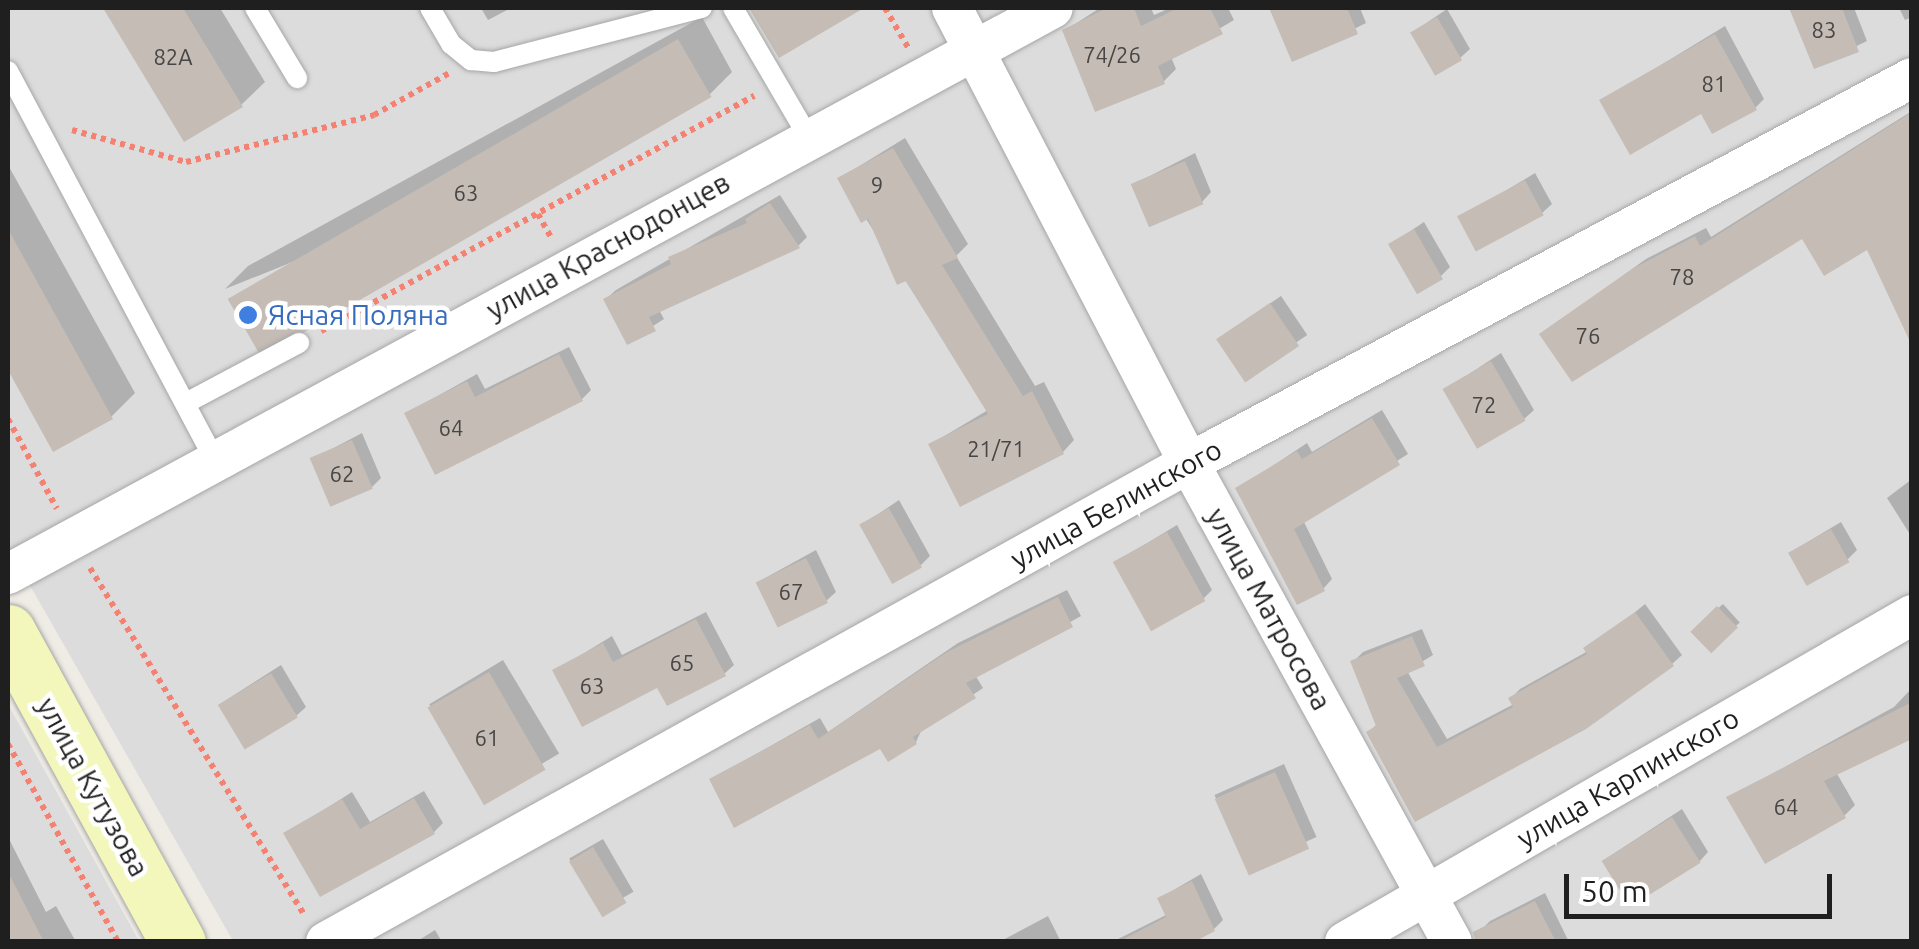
<!DOCTYPE html>
<meta charset="utf-8">
<style>
body{margin:0}
#map{position:relative;width:1919px;height:949px;overflow:hidden;background:#efece6;font-family:Ubuntu,sans-serif}
div>[style]{position:absolute}
[style*='--x']{left:calc(var(--x)*1px);top:calc(var(--y)*1px);width:calc(var(--w)*1px);rotate:calc(var(--a)*1deg)}
.residential>*{inset:0;background:#dddcdc}
.shadow>*{inset:0;background:#0003;transform-origin:0 0}
.building>*{inset:0;background:#c4bcb5;transform-origin:0 0}
.path>*{height:6px;margin-top:-3px;transform-origin:0;background:repeating-linear-gradient(90deg,#f48172 0 5px,transparent 0 10px)}
.roads{filter:drop-shadow(0 0 2px #a6a6a6) drop-shadow(0 0 2px #a6a6a6)}
.service>*{height:20px;margin:-10px;padding:0 10px;transform-origin:10px;border-radius:10px;background:#fff}
.minor>*{height:40px;margin:-20px;padding:0 20px;transform-origin:20px;border-radius:20px;background:#fff}
.secondary>*{height:55px;margin:-27.5px;padding:0 27.5px;transform-origin:27.5px;border-radius:27.5px;background:#f3f7bc}
.dots>*{width:28px;height:28px;translate:-50% -50%;box-sizing:border-box;border:5px solid #fff;border-radius:50%}
span{translate:-50% -50%;white-space:nowrap;text-align:center;line-height:1.15;-webkit-text-stroke:9px #fff;paint-order:stroke}
.number-label{font-size:22px;color:#484644}
.number-label span{-webkit-text-stroke-width:0}
.street-label{font-size:28px;color:#1f1f1f}
.shop-label{font-size:28px;color:#366cbe}
.left{translate:0 -50%;text-align:left}
.frame{position:absolute;inset:0;border:10px solid #1f1f1f;pointer-events:none}
.scale{position:absolute;left:1564px;top:874px;width:268px;height:45px;box-sizing:border-box;border:5px solid #1f1f1f;border-top:0;padding-left:12px;font-size:30px;line-height:35px;white-space:nowrap;color:#1f1f1f;-webkit-text-stroke:8px #fff;paint-order:stroke}
</style>
<div id="map">
<div class="residential">
<i style="clip-path:polygon(8px 8px,1911px 8px,1911px 941px,233px 941px,8px 547px)"></i>
<i style="clip-path:polygon(8px 704px,139px 941px,8px 941px)"></i>
</div>
<div class="shadow">
<i style="clip-path:polygon(106px 8px,220px 8px,265px 82px,241px 105px,185px 139px)"></i>
<i style="clip-path:polygon(481px 8px,511px 8px,488px 20px)"></i>
<i style="clip-path:polygon(1100px 8px,1151px 8px,1154px 15px,1170px 8px,1228px 8px,1234px 20px,1171px 57px,1176px 69px,1163px 82px,1064px 31px)"></i>
<i style="clip-path:polygon(1272px 8px,1360px 8px,1366px 23px,1294px 59px)"></i>
<i style="clip-path:polygon(1792px 8px,1854px 8px,1867px 41px,1815px 66px)"></i>
<i style="clip-path:polygon(1899px 8px,1912px 8px,1912px 17px,1905px 20px)"></i>
<i style="clip-path:polygon(1447px 9px,1470px 49px,1460px 58px,1413px 32px)"></i>
<i style="clip-path:polygon(702px 17px,732px 72px,709px 95px,225px 289px,248px 266px)"></i>
<i style="clip-path:polygon(1725px 26px,1764px 99px,1755px 108px,1602px 101px)"></i>
<i style="clip-path:polygon(1912px 111px,1912px 222px,1869px 247px,1803px 235px,1542px 334px,1646px 259px,1706px 228px,1711px 237px)"></i>
<i style="clip-path:polygon(905px 138px,968px 244px,956px 256px,1035px 386px,1044px 382px,1074px 440px,1063px 452px,931px 444px,988px 410px,840px 178px)"></i>
<i style="clip-path:polygon(1195px 153px,1211px 192px,1202px 202px,1134px 184px)"></i>
<i style="clip-path:polygon(8px 165px,135px 393px,111px 417px,54px 448px,8px 365px)"></i>
<i style="clip-path:polygon(1535px 173px,1552px 204px,1542px 213px,1462px 217px)"></i>
<i style="clip-path:polygon(780px 195px,807px 237px,798px 246px,659px 310px,664px 319px,628px 342px,606px 299px,616px 290px)"></i>
<i style="clip-path:polygon(1424px 222px,1450px 267px,1441px 276px,1391px 244px)"></i>
<i style="left:1281px;top:296px;width:47px;height:76px;rotate:56deg"></i>
<i style="clip-path:polygon(569px 347px,591px 390px,582px 399px,407px 413px,477px 374px,485px 389px)"></i>
<i style="clip-path:polygon(1501px 353px,1534px 410px,1524px 419px,1445px 390px)"></i>
<i style="clip-path:polygon(1382px 410px,1408px 454px,1303px 520px,1332px 579px,1323px 589px,1238px 489px,1307px 443px,1312px 452px)"></i>
<i style="clip-path:polygon(362px 433px,381px 478px,372px 487px,313px 459px)"></i>
<i style="clip-path:polygon(1912px 479px,1912px 536px,1911px 536px,1887px 498px)"></i>
<i style="clip-path:polygon(899px 500px,930px 556px,921px 565px,862px 525px)"></i>
<i style="clip-path:polygon(1841px 522px,1857px 550px,1847px 560px,1791px 552px)"></i>
<i style="clip-path:polygon(1177px 525px,1212px 590px,1203px 599px,1116px 562px)"></i>
<i style="clip-path:polygon(816px 550px,836px 592px,826px 601px,758px 582px)"></i>
<i style="clip-path:polygon(1067px 590px,1081px 616px,975px 675px,983px 688px,922px 729px,916px 742px,712px 779px,820px 718px,828px 732px,958px 643px)"></i>
<i style="clip-path:polygon(1645px 604px,1682px 655px,1672px 664px,1416px 819px,1369px 732px,1378px 723px,1353px 662px,1363px 652px,1422px 629px,1433px 655px,1407px 671px,1447px 739px,1514px 704px,1511px 698px,1520px 689px,1588px 651px)"></i>
<i style="left:1723px;top:604px;width:25px;height:40px;rotate:48deg"></i>
<i style="clip-path:polygon(706px 612px,734px 665px,724px 674px,658px 685px,555px 671px,612px 636px,622px 655px)"></i>
<i style="left:503px;top:660px;width:109px;height:86px;rotate:59deg"></i>
<i style="clip-path:polygon(281px 665px,306px 707px,296px 716px,220px 704px)"></i>
<i style="clip-path:polygon(1912px 688px,1912px 736px,1836px 772px,1855px 805px,1844px 816px,1730px 797px,1894px 707px)"></i>
<i style="left:1284px;top:764px;width:80px;height:76px;rotate:66deg"></i>
<i style="clip-path:polygon(424px 791px,443px 823px,434px 832px,286px 834px,352px 792px,370px 822px)"></i>
<i style="clip-path:polygon(1682px 809px,1708px 852px,1699px 862px,1604px 860px)"></i>
<i style="clip-path:polygon(8px 837px,46px 912px,56px 906px,76px 942px,8px 942px)"></i>
<i style="left:603px;top:839px;width:61px;height:39px;rotate:60deg"></i>
<i style="clip-path:polygon(1201px 874px,1223px 920px,1214px 929px,1190px 942px,1112px 942px,1168px 914px,1160px 898px)"></i>
<i style="clip-path:polygon(1545px 893px,1569px 942px,1486px 942px,1480px 931px,1490px 921px)"></i>
<i style="clip-path:polygon(1048px 916px,1061px 942px,999px 942px)"></i>
<i style="clip-path:polygon(435px 930px,442px 942px,416px 942px)"></i>
</div>
<div class="building">
<i style="clip-path:polygon(103px 8px,183px 8px,243px 107px,184px 142px)"></i>
<i style="clip-path:polygon(749px 8px,864px 8px,779px 58px)"></i>
<i style="clip-path:polygon(1107px 8px,1134px 8px,1141px 26px,1178px 8px,1210px 8px,1223px 34px,1158px 66px,1165px 84px,1095px 112px,1062px 30px)"></i>
<i style="clip-path:polygon(1269px 8px,1347px 8px,1358px 34px,1292px 62px)"></i>
<i style="clip-path:polygon(1789px 8px,1842px 8px,1859px 52px,1814px 69px)"></i>
<i style="left:1437px;top:17px;width:50px;height:31px;rotate:60deg"></i>
<i style="clip-path:polygon(1715px 34px,1757px 110px,1712px 134px,1701px 114px,1630px 155px,1599px 100px)"></i>
<i style="left:678px;top:39px;width:67px;height:520px;rotate:60deg"></i>
<i style="clip-path:polygon(1912px 112px,1912px 346px,1867px 250px,1824px 276px,1802px 239px,1572px 382px,1539px 334px,1632px 269px,1695px 236px,1700px 246px)"></i>
<i style="clip-path:polygon(893px 148px,958px 258px,942px 265px,1023px 396px,1032px 391px,1064px 454px,960px 507px,928px 444px,988px 414px,906px 281px,897px 285px,868px 219px,861px 223px,837px 178px)"></i>
<i style="left:1185px;top:161px;width:47px;height:59px;rotate:67deg"></i>
<i style="left:1525px;top:180px;width:40px;height:77px;rotate:62deg"></i>
<i style="clip-path:polygon(770px 203px,800px 248px,649px 317px,656px 331px,627px 345px,603px 299px,671px 264px,668px 257px,747px 223px,745px 219px)"></i>
<i style="clip-path:polygon(8px 229px,113px 419px,53px 452px,8px 370px)"></i>
<i style="left:1414px;top:229px;width:58px;height:30px;rotate:60deg"></i>
<i style="left:1270px;top:303px;width:52px;height:65px;rotate:56deg"></i>
<i style="clip-path:polygon(559px 354px,583px 401px,435px 475px,404px 413px,467px 381px,475px 397px)"></i>
<i style="left:1491px;top:361px;width:69px;height:56px;rotate:60deg"></i>
<i style="clip-path:polygon(1372px 418px,1400px 465px,1294px 529px,1325px 591px,1297px 605px,1235px 488px,1297px 451px,1302px 459px)"></i>
<i style="left:352px;top:440px;width:53px;height:46px;rotate:67deg"></i>
<i style="left:889px;top:508px;width:68px;height:34px;rotate:61deg"></i>
<i style="left:1831px;top:529px;width:38px;height:49px;rotate:61deg"></i>
<i style="left:1167px;top:532px;width:79px;height:62px;rotate:61deg"></i>
<i style="left:806px;top:558px;width:50px;height:56px;rotate:64deg"></i>
<i style="clip-path:polygon(1058px 597px,1073px 627px,966px 683px,976px 698px,913px 737px,917px 744px,888px 762px,880px 749px,734px 828px,709px 779px,810px 725px,818px 739px,947px 652px)"></i>
<i style="left:1717px;top:606px;width:30px;height:37px;rotate:46deg"></i>
<i style="clip-path:polygon(1635px 612px,1674px 666px,1586px 729px,1415px 822px,1366px 732px,1376px 726px,1350px 661px,1412px 636px,1425px 666px,1397px 678px,1437px 747px,1513px 707px,1508px 698px,1587px 654px,1583px 648px)"></i>
<i style="clip-path:polygon(696px 619px,726px 676px,667px 706px,657px 688px,582px 727px,552px 670px,603px 643px,613px 662px)"></i>
<i style="left:489px;top:672px;width:113px;height:71px;rotate:60deg"></i>
<i style="left:271px;top:673px;width:52px;height:62px;rotate:59deg"></i>
<i style="clip-path:polygon(1912px 702px,1912px 739px,1824px 781px,1846px 818px,1765px 864px,1726px 797px)"></i>
<i style="left:1275px;top:772px;width:84px;height:66px;rotate:66deg"></i>
<i style="clip-path:polygon(414px 798px,435px 834px,320px 897px,283px 833px,342px 799px,360px 829px)"></i>
<i style="left:1672px;top:817px;width:54px;height:83px;rotate:58deg"></i>
<i style="left:593px;top:847px;width:65px;height:28px;rotate:59deg"></i>
<i style="clip-path:polygon(8px 872px,44px 942px,8px 942px)"></i>
<i style="clip-path:polygon(1192px 881px,1215px 931px,1194px 942px,1118px 942px,1166px 917px,1157px 898px)"></i>
<i style="clip-path:polygon(1535px 901px,1556px 942px,1476px 942px,1473px 932px)"></i>
</div>
<div class="path">
<i style="--x:885;--y:8;--w:48;--a:59.7"></i>
<i style="--x:72;--y:130;--w:118;--a:15.7"></i>
<i style="--x:186;--y:162;--w:194;--a:-14"></i>
<i style="--x:374;--y:115;--w:86;--a:-29.2"></i>
<i style="--x:538;--y:214;--w:29;--a:61"></i>
<i style="--x:321;--y:331;--w:493;--a:-28.5"></i>
<i style="--x:8;--y:419;--w:102;--a:61.4"></i>
<i style="--x:90;--y:568;--w:408;--a:58.3"></i>
<i style="--x:8;--y:744;--w:227;--a:60.9"></i>
</div>
<div class="roads">
<div class="service">
<i style="--x:255;--y:8;--w:82;--a:59"></i>
<i style="--x:430;--y:8;--w:42;--a:59.7"></i>
<i style="--x:451;--y:44;--w:26;--a:39"></i>
<i style="--x:471;--y:60;--w:23;--a:5"></i>
<i style="--x:494;--y:62;--w:215;--a:-14.6"></i>
<i style="--x:733;--y:8;--w:151;--a:59.7"></i>
<i style="--x:8;--y:71;--w:445;--a:62"></i>
<i style="--x:188;--y:402;--w:126;--a:-28"></i>
</div>
<div class="minor">
<i style="--x:952;--y:8;--w:513;--a:62.49"></i>
<i style="--x:1189;--y:463;--w:546;--a:61.23"></i>
<i style="--x:8;--y:574;--w:1188;--a:-28.44"></i>
<i style="--x:326;--y:942;--w:987;--a:-29.03"></i>
<i style="--x:1189;--y:463;--w:819;--a:-28.04"></i>
<i style="--x:1345;--y:942;--w:655;--a:-29.97"></i>
</div>
<div class="secondary">
<i style="--x:8;--y:632;--w:354;--a:61.3"></i>
</div>
</div>
<div class="dots">
<i style="left:248px;top:315px;background:#3f7fe0"></i>
</div>
<div class="number-label">
<span style="left:1824px;top:30px">83</span>
<span style="left:1112px;top:55px">74/26</span>
<span style="left:173px;top:57px">82А</span>
<span style="left:1714px;top:84px">81</span>
<span style="left:877px;top:185px">9</span>
<span style="left:466px;top:193px">63</span>
<span style="left:1682px;top:277px">78</span>
<span style="left:1588px;top:336px">76</span>
<span style="left:1484px;top:405px">72</span>
<span style="left:451px;top:428px">64</span>
<span style="left:996px;top:449px">21/71</span>
<span style="left:342px;top:474px">62</span>
<span style="left:791px;top:592px">67</span>
<span style="left:682px;top:663px">65</span>
<span style="left:592px;top:686px">63</span>
<span style="left:487px;top:738px">61</span>
<span style="left:1786px;top:807px">64</span>
</div>
<div class="street-label">
<span style="left:608px;top:246px;rotate:-29deg">улица Краснодонцев</span>
<span style="left:1116px;top:504px;rotate:-29deg">улица Белинского</span>
<span style="left:1269px;top:609px;rotate:61deg">улица Матросова</span>
<span style="left:1628px;top:778px;rotate:-30deg">улица Карпинского</span>
<span style="left:93px;top:787px;rotate:61deg">улица Кутузова</span>
</div>
<div class="shop-label">
<span class="left" style="left:268px;top:315px">Ясная Поляна</span>
</div>
<div class="frame"></div>
<div class="scale">50 m</div>
</div>
